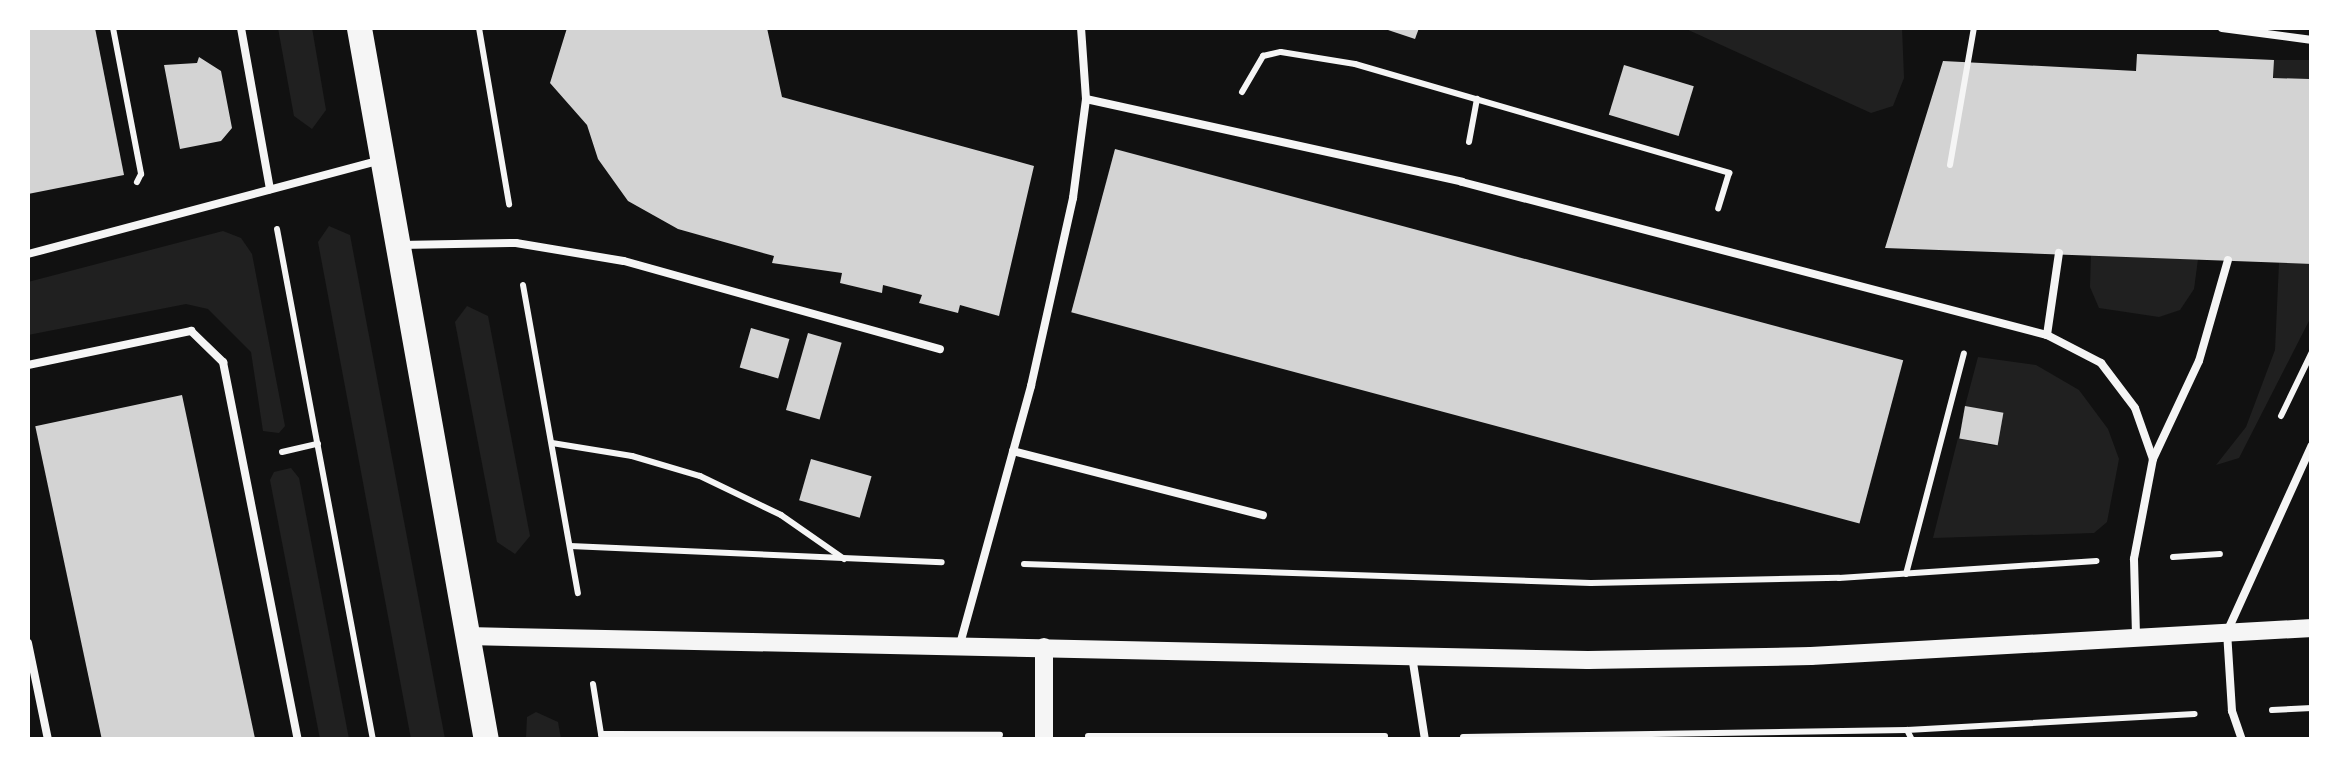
<!DOCTYPE html>
<style>
body{margin:0}
#map{position:relative;width:2339px;height:767px;overflow:hidden;background:#111;font-family:Bitter,serif}
div>[style]{position:absolute}
[style*='--x']{left:calc(var(--x)*1px);top:calc(var(--y)*1px);width:calc(var(--w)*1px);rotate:calc(var(--a)*1deg)}
.green>*{inset:0;background:#202020;transform-origin:0 0}
.building>*{inset:0;background:#d3d3d3;transform-origin:0 0}
.path>*{height:6px;margin:-3px;padding:0 3px;transform-origin:3px;border-radius:3px;background:#f5f5f5}
.service>*{height:8px;margin:-4px;padding:0 4px;transform-origin:4px;border-radius:4px;background:#f5f5f5}
.tertiary>*{height:18px;margin:-9px;padding:0 9px;transform-origin:9px;border-radius:9px;background:#f5f5f5}
.primary>*{height:25px;margin:-12.5px;padding:0 12.5px;transform-origin:12.5px;border-radius:12.5px;background:#f5f5f5}
span{translate:-50% -50%;white-space:nowrap;text-align:center;line-height:1.15;-webkit-text-stroke:10px #fff;paint-order:stroke}
.frame{position:absolute;inset:0;border:30px solid #fff;pointer-events:none}
</style>
<div id="map">
<div class="green">
<i style="clip-path:polygon(278px 28px,312px 28px,326px 110px,312px 129px,294px 116px)"></i>
<i style="clip-path:polygon(1684px 28px,1902px 28px,1904px 78px,1893px 106px,1871px 113px)"></i>
<i style="left:2274px;top:60px;width:37px;height:18px"></i>
<i style="clip-path:polygon(329px 226px,350px 235px,445px 739px,411px 739px,318px 242px)"></i>
<i style="clip-path:polygon(223px 231px,241px 238px,252px 254px,285px 426px,279px 433px,263px 431px,251px 352px,208px 309px,186px 304px,28px 335px,28px 282px)"></i>
<i style="clip-path:polygon(2091px 255px,2198px 259px,2194px 289px,2180px 310px,2159px 317px,2099px 308px,2090px 287px)"></i>
<i style="clip-path:polygon(2279px 263px,2311px 264px,2311px 317px,2239px 458px,2216px 465px,2246px 427px,2275px 350px)"></i>
<i style="clip-path:polygon(467px 306px,488px 316px,530px 536px,515px 554px,497px 542px,455px 322px)"></i>
<i style="clip-path:polygon(1978px 357px,2036px 365px,2079px 390px,2108px 429px,2119px 459px,2107px 522px,2094px 533px,1933px 538px,1958px 438px,1995px 446px,2002px 414px,1965px 406px)"></i>
<i style="clip-path:polygon(291px 468px,299px 478px,349px 739px,320px 739px,270px 480px,274px 472px)"></i>
<i style="clip-path:polygon(536px 712px,558px 722px,561px 739px,526px 739px,527px 717px)"></i>
</div>
<div class="building">
<i style="clip-path:polygon(28px 28px,95px 28px,124px 175px,28px 194px)"></i>
<i style="clip-path:polygon(567px 28px,767px 28px,782px 97px,1034px 166px,999px 316px,960px 305px,958px 313px,919px 303px,922px 295px,883px 285px,882px 293px,840px 283px,842px 273px,772px 263px,774px 256px,678px 229px,628px 201px,598px 159px,587px 125px,550px 83px)"></i>
<i style="clip-path:polygon(1382px 28px,1419px 28px,1415px 39px)"></i>
<i style="clip-path:polygon(2137px 54px,2274px 60px,2273px 78px,2312px 79px,2312px 264px,1885px 248px,1943px 61px,2136px 71px)"></i>
<i style="clip-path:polygon(199px 57px,221px 71px,232px 128px,221px 141px,180px 149px,164px 65px,197px 63px)"></i>
<i style="left:1624px;top:65px;width:73px;height:52px;rotate:17deg"></i>
<i style="left:1115px;top:149px;width:816px;height:169px;rotate:15deg"></i>
<i style="left:751px;top:328px;width:40px;height:41px;rotate:16deg"></i>
<i style="left:808px;top:333px;width:35px;height:80px;rotate:16deg"></i>
<i style="left:182px;top:395px;width:352px;height:150px;rotate:78deg"></i>
<i style="left:1965px;top:406px;width:39px;height:33px;rotate:10deg"></i>
<i style="left:811px;top:459px;width:63px;height:43px;rotate:16deg"></i>
</div>
<div class="path">
<i style="--x:113;--y:28;--w:149;--a:79.1"></i>
<i style="--x:141;--y:174;--w:9;--a:117"></i>
<i style="--x:479;--y:28;--w:179;--a:80.3"></i>
<i style="--x:1242;--y:92;--w:42;--a:-59.7"></i>
<i style="--x:1263;--y:56;--w:18;--a:-13"></i>
<i style="--x:1281;--y:52;--w:75;--a:9.2"></i>
<i style="--x:1355;--y:64;--w:390;--a:16.2"></i>
<i style="--x:1729;--y:173;--w:37;--a:107"></i>
<i style="--x:1469;--y:142;--w:44;--a:-79.5"></i>
<i style="--x:1950;--y:165;--w:139;--a:-80.1"></i>
<i style="--x:277;--y:229;--w:520;--a:79.36"></i>
<i style="--x:523;--y:285;--w:313;--a:79.9"></i>
<i style="--x:2281;--y:416;--w:71;--a:-64.2"></i>
<i style="--x:552;--y:443;--w:81;--a:9.2"></i>
<i style="--x:632;--y:456;--w:71;--a:16.4"></i>
<i style="--x:700;--y:476;--w:90;--a:25.7"></i>
<i style="--x:781;--y:515;--w:77;--a:34.9"></i>
<i style="--x:282;--y:452;--w:37;--a:-13"></i>
<i style="--x:570;--y:546;--w:372;--a:2.5"></i>
<i style="--x:2173;--y:557;--w:47;--a:-3.7"></i>
<i style="--x:1024;--y:564;--w:567;--a:1.92"></i>
<i style="--x:1591;--y:583;--w:248;--a:-1.2"></i>
<i style="--x:1839;--y:578;--w:258;--a:-3.8"></i>
<i style="--x:1906;--y:574;--w:228;--a:-75.3"></i>
<i style="--x:593;--y:684;--w:57;--a:80.9"></i>
<i style="--x:2272;--y:710;--w:40;--a:-2.9"></i>
<i style="--x:1907;--y:730;--w:11;--a:63"></i>
<i style="--x:601;--y:734;--w:399;--a:0.1"></i>
<i style="--x:1088;--y:736;--w:297;--a:0"></i>
<i style="--x:1463;--y:737;--w:444;--a:-0.9"></i>
<i style="--x:1907;--y:730;--w:288;--a:-3.2"></i>
</div>
<div class="service">
<i style="--x:241;--y:28;--w:164;--a:79.8"></i>
<i style="--x:2222;--y:28;--w:91;--a:7.6"></i>
<i style="--x:1086;--y:99;--w:385;--a:12.4"></i>
<i style="--x:1462;--y:182;--w:605;--a:14.66"></i>
<i style="--x:2047;--y:335;--w:61;--a:27.4"></i>
<i style="--x:2101;--y:363;--w:56;--a:52.9"></i>
<i style="--x:2135;--y:408;--w:54;--a:70.6"></i>
<i style="--x:2153;--y:459;--w:102;--a:100.8"></i>
<i style="--x:2134;--y:559;--w:77;--a:88.5"></i>
<i style="--x:400;--y:245;--w:116;--a:-1"></i>
<i style="--x:516;--y:243;--w:109;--a:9.5"></i>
<i style="--x:624;--y:261;--w:328;--a:15.6"></i>
<i style="--x:28;--y:254;--w:361;--a:-14.9"></i>
<i style="--x:2047;--y:335;--w:83;--a:-81.7"></i>
<i style="--x:28;--y:365;--w:167;--a:-11.8"></i>
<i style="--x:191;--y:331;--w:45;--a:44.1"></i>
<i style="--x:223;--y:362;--w:385;--a:78.8"></i>
<i style="--x:1013;--y:451;--w:258;--a:14.4"></i>
<i style="--x:2153;--y:459;--w:108;--a:-64.9"></i>
<i style="--x:2199;--y:361;--w:105;--a:-74"></i>
<i style="--x:28;--y:643;--w:99;--a:78.3"></i>
<i style="--x:960;--y:644;--w:268;--a:-74.6"></i>
<i style="--x:1031;--y:386;--w:193;--a:-77.4"></i>
<i style="--x:1073;--y:198;--w:100;--a:-82.5"></i>
<i style="--x:1086;--y:99;--w:71;--a:-94"></i>
<i style="--x:1412;--y:656;--w:85;--a:81.2"></i>
<i style="--x:2242;--y:740;--w:31;--a:-109"></i>
<i style="--x:2232;--y:711;--w:79;--a:-93.6"></i>
<i style="--x:2227;--y:632;--w:205;--a:-65.6"></i>
</div>
<div class="tertiary">
<i style="--x:467;--y:636;--w:1121;--a:1.23"></i>
<i style="--x:1588;--y:660;--w:223;--a:-1"></i>
<i style="--x:1811;--y:656;--w:502;--a:-3.2"></i>
<i style="--x:1044;--y:647;--w:93;--a:90"></i>
</div>
<div class="primary">
<i style="--x:359;--y:28;--w:723;--a:79.89"></i>
</div>
<div class="frame"></div>
</div>
